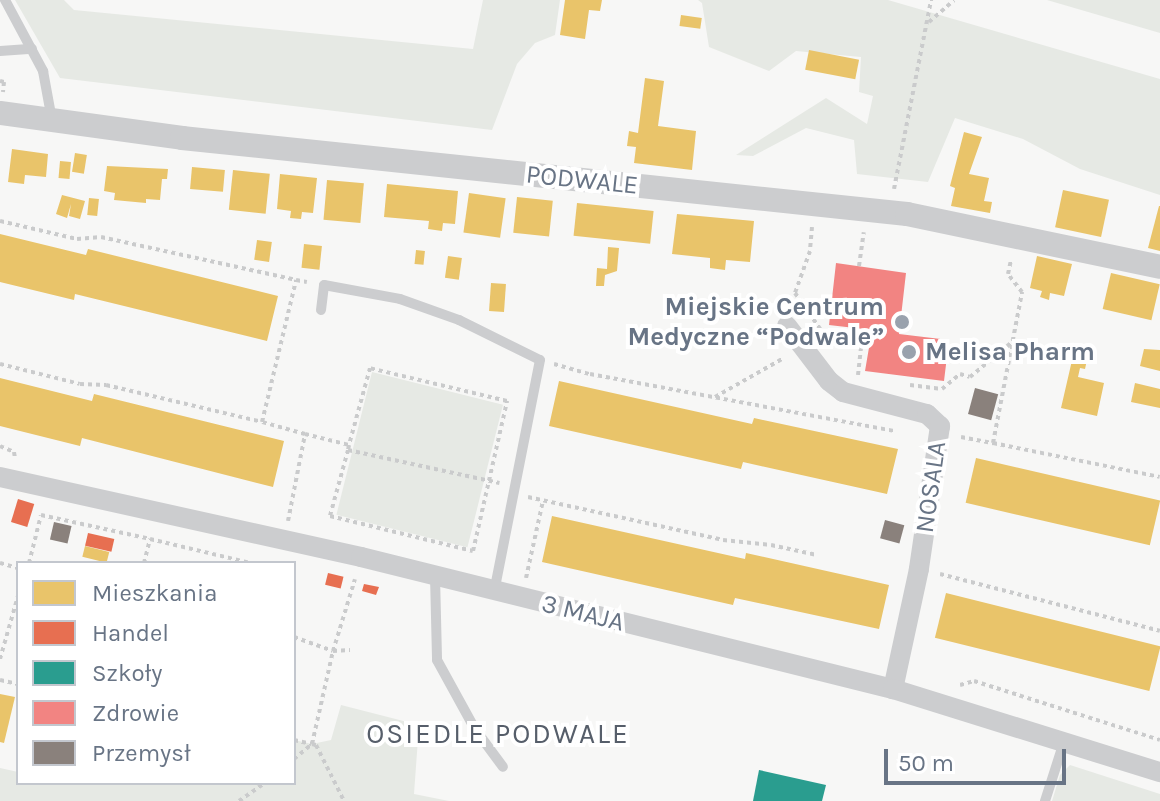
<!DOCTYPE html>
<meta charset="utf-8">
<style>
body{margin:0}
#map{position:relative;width:1160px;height:801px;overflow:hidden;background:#f7f7f6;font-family:Karla,sans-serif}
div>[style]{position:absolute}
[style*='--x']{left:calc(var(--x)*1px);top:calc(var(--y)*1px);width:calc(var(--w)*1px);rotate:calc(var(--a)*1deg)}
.green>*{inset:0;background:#e6e9e4;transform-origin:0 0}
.homes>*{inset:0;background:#e9c46a;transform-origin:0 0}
.shops>*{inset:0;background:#e76f51;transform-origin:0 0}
.schools>*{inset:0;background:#2a9d8f}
.health>*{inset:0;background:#f28482}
.industry>*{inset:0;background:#8a817c;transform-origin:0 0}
.path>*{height:4px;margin-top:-2px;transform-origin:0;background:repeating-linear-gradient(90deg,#cacbcc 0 4px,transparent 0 8px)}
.service>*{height:10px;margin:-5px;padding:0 5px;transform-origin:5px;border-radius:5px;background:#cccdcf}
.minor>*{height:20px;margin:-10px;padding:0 10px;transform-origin:10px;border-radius:10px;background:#cccdcf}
.tertiary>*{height:24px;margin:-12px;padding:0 12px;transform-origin:12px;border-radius:12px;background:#cccdcf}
.dots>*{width:22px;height:22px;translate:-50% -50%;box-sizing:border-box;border:4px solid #fff;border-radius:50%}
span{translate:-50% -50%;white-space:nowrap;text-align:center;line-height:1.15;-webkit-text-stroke:8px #fff;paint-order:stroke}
.street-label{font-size:26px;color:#687485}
.poi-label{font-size:26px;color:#687485;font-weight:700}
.right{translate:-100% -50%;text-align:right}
.left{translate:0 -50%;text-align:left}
.neighbourhood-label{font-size:28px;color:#565e6a;letter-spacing:2px}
.legend{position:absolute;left:16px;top:561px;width:280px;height:224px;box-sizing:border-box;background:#fff;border:2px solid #c3c7ce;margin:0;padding:10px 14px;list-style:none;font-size:24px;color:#687485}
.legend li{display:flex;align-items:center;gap:16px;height:40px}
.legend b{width:40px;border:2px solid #c3c7ce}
.scale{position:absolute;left:884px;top:749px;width:182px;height:36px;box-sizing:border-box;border:4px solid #687485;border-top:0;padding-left:10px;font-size:24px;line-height:28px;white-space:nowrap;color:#687485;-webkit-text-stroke:6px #fff;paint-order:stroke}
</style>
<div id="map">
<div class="green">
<i style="clip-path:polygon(15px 0,64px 0,74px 10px,473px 49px,483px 0,560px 0,555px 35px,535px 43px,517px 64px,492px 130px,60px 78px)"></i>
<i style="clip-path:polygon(698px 0,888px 0,1160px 79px,1160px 195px,1080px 169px,1023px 139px,955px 118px,928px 182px,857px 174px,854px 140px,806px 128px,753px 156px,736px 155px,826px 98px,867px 124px,873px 96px,859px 92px,861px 57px,796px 51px,769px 71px,709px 47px,702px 3px)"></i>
<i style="clip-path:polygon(1047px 0,1160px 0,1160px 33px)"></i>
<i style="left:372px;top:372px;width:135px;height:147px;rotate:14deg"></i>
<i style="clip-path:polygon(341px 705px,419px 725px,414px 794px,449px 801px,0 801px,0 768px,18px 772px,18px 783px,294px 783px,294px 740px,312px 744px,331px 740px)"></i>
<i style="clip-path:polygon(1070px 765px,1160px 794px,1160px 801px,1052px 801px,1060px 775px)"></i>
</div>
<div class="homes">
<i style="clip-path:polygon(565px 0,602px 0,600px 11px,589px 10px,585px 39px,560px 35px)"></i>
<i style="left:681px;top:15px;width:21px;height:11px;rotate:8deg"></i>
<i style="left:809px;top:50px;width:51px;height:20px;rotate:11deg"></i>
<i style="clip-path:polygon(645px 78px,664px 81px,658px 126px,696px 131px,692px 170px,634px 163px,636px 147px,627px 146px,629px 131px,638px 133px)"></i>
<i style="clip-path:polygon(964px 132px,982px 137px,969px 174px,989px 178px,984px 201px,992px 202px,990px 213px,951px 206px,955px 188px,950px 186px)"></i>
<i style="clip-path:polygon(12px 149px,48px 154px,46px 177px,25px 175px,24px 184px,8px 182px)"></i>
<i style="left:75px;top:153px;width:12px;height:19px;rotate:9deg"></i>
<i style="left:60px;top:161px;width:11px;height:17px;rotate:5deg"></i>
<i style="clip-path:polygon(107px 166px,168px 169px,167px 179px,162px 179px,160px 200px,146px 199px,146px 203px,114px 200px,115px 193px,104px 191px)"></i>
<i style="left:192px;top:167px;width:33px;height:22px;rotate:5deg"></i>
<i style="left:233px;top:170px;width:37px;height:40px;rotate:6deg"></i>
<i style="clip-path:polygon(280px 174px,317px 178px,313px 213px,302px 212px,301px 219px,290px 218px,291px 211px,277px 209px)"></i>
<i style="left:327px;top:180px;width:37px;height:40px;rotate:5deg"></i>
<i style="clip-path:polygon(387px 184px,458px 191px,455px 224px,443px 223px,442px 231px,428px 229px,429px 221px,384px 217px)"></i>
<i style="left:1063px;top:190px;width:47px;height:38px;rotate:12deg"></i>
<i style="left:469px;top:193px;width:37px;height:40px;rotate:8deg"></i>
<i style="clip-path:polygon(62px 195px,85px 201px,80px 219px,69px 216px,71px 204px,67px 218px,56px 214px)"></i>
<i style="left:517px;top:197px;width:36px;height:36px;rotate:6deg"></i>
<i style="left:89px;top:198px;width:10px;height:17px;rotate:6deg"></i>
<i style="left:577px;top:203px;width:77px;height:33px;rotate:6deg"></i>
<i style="clip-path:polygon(1159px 206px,1160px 206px,1160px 251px,1148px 248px)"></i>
<i style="clip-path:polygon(677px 214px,754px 221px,750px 262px,726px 260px,725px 270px,710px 268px,710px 258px,672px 254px)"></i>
<i style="clip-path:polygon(0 234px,86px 255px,88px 249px,278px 296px,267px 341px,75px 294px,74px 300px,0 282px)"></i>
<i style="left:257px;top:240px;width:15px;height:20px;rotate:8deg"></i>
<i style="left:304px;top:244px;width:18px;height:24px;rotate:6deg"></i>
<i style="clip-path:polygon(608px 247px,619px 248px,617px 271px,605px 275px,604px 286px,596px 286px,597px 268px,607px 269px)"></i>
<i style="left:416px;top:250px;width:9px;height:14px;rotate:6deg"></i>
<i style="left:448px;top:256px;width:14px;height:22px;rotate:8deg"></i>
<i style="clip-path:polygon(1037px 256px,1072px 264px,1064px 296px,1050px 293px,1049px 300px,1040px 297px,1042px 291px,1030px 288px)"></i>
<i style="left:1111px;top:273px;width:50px;height:37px;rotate:13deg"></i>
<i style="left:491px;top:283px;width:15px;height:28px;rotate:4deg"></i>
<i style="clip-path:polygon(1076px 343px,1090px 346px,1085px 369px,1080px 368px,1078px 377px,1104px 383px,1097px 416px,1061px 408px)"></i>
<i style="clip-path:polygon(1144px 349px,1160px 350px,1160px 371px,1140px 366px)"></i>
<i style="clip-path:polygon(0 378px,92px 401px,94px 394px,284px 441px,273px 487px,82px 438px,80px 446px,0 426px)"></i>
<i style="clip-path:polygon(559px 381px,752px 424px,754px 418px,898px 449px,887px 494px,743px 462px,741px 469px,549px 426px)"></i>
<i style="clip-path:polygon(1135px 383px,1160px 389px,1160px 408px,1131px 402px)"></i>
<i style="left:976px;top:458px;width:189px;height:46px;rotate:13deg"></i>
<i style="clip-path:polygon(552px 516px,745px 559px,746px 553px,889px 585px,879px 629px,735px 598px,733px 605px,542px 562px)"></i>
<i style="left:85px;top:546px;width:25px;height:11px;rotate:14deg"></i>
<i style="left:946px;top:593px;width:221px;height:46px;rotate:14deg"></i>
<i style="clip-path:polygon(0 694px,15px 697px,4px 743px,0 742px)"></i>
</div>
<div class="shops">
<i style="left:18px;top:499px;width:17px;height:24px;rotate:17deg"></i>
<i style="left:88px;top:533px;width:27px;height:13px;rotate:13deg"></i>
<i style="left:328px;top:573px;width:16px;height:12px;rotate:14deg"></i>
<i style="clip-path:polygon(364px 584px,379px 587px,376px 595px,362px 591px)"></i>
</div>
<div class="schools">
<i style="clip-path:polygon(759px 770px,826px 785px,822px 801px,753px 801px)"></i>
</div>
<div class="health">
<i style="clip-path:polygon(836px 263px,906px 273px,899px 334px,949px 340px,944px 381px,865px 371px,872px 330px,829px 325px)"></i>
</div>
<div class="industry">
<i style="left:975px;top:388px;width:24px;height:27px;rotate:15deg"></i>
<i style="left:885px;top:520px;width:20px;height:19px;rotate:15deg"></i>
<i style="left:54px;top:522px;width:18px;height:18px;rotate:13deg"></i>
</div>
<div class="path">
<i style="--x:929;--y:22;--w:33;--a:-41"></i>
<i style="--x:0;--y:81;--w:4;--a:14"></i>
<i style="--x:4;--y:82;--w:10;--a:96"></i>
<i style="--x:894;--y:189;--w:193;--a:-78.9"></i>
<i style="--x:0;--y:221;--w:79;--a:13.2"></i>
<i style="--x:77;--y:239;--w:24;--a:-5"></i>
<i style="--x:101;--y:237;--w:200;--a:12.4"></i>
<i style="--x:812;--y:227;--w:24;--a:95"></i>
<i style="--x:810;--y:251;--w:45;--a:109.7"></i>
<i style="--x:795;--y:293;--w:49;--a:55"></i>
<i style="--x:859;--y:266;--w:34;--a:-82"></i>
<i style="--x:831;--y:344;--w:29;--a:6"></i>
<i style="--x:0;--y:364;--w:82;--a:14"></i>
<i style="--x:80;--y:384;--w:26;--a:2"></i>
<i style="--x:106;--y:385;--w:160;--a:13.3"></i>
<i style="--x:554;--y:364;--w:37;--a:16"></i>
<i style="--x:590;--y:374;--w:309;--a:10.6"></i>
<i style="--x:858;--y:375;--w:46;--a:-83.8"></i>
<i style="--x:910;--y:385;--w:32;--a:7"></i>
<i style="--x:942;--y:389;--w:23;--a:-40"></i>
<i style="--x:960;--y:374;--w:10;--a:17"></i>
<i style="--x:970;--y:377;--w:53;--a:-39.7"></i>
<i style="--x:715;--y:397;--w:79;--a:-29.5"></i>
<i style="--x:305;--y:434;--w:45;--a:14"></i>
<i style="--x:349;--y:445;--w:5;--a:101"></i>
<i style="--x:348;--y:450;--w:155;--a:12.3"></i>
<i style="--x:961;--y:437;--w:33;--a:11"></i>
<i style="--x:993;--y:443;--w:154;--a:-79.1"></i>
<i style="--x:1022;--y:292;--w:23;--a:-128"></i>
<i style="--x:1008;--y:274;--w:14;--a:-78"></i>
<i style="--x:993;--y:443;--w:170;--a:11.5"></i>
<i style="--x:0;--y:446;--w:15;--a:23"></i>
<i style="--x:14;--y:452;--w:6;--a:81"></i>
<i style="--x:348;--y:450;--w:68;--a:105.3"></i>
<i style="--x:330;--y:516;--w:147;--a:13.8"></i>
<i style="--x:473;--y:551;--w:154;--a:-77.2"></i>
<i style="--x:507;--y:401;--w:141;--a:-166.5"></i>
<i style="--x:370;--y:368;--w:80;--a:105.3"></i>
<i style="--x:528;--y:497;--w:200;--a:12.4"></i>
<i style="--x:723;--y:540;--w:48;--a:5.9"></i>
<i style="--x:771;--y:545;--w:47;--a:12.3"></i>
<i style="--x:41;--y:515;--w:112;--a:12.4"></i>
<i style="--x:288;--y:521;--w:89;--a:-78.9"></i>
<i style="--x:305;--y:434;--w:45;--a:-164.4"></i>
<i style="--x:262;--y:422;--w:146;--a:-76.5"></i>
<i style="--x:296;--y:280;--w:11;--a:10"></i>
<i style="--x:0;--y:563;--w:19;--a:16"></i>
<i style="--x:29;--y:563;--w:49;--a:-76"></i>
<i style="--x:144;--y:563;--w:25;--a:-76"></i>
<i style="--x:150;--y:539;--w:104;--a:13.4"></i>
<i style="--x:940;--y:574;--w:227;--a:14.5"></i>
<i style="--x:526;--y:578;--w:79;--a:-77.6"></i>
<i style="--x:294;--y:637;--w:41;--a:19.7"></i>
<i style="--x:333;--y:651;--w:17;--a:-3"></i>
<i style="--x:0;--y:659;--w:66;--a:-74.1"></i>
<i style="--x:0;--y:680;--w:18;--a:13"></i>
<i style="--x:960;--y:685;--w:15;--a:-16"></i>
<i style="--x:974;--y:681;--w:195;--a:17.6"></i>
<i style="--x:294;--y:740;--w:18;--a:13"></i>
<i style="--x:312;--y:744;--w:95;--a:-77.3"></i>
<i style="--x:333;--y:651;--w:75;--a:-73"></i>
<i style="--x:294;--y:759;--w:23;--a:-40"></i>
<i style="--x:312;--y:744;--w:4;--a:14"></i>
<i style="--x:316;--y:745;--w:63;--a:63.4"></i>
<i style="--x:239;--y:801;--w:32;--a:-35"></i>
</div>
<div class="service">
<i style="--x:5;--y:0;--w:81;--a:61.8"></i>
<i style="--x:43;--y:71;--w:50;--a:79.6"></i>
<i style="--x:0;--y:51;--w:32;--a:-4"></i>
<i style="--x:321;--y:310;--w:25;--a:-83"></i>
<i style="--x:324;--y:285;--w:77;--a:10.4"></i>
<i style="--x:400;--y:299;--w:63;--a:19.6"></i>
<i style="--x:459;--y:320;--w:90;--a:26.3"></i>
<i style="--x:540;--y:360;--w:237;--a:101.2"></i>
<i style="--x:435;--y:576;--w:84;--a:88.6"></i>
<i style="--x:437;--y:660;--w:79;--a:61.2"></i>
<i style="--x:475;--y:729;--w:47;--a:53.6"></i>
<i style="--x:1045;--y:801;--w:59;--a:-72.2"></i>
</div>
<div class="minor">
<i style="--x:787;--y:326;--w:69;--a:52.6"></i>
<i style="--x:829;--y:381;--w:18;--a:38"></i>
<i style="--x:843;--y:392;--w:87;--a:14.7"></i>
<i style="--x:927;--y:414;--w:18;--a:43"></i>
<i style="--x:940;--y:426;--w:145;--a:98.4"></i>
<i style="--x:919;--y:569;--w:123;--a:102.2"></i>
<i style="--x:0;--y:477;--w:370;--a:12.5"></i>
<i style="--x:361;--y:557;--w:548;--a:13.93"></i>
<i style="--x:893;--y:689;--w:280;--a:17.3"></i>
</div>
<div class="tertiary">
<i style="--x:0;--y:113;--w:184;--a:7.8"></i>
<i style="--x:182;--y:138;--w:729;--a:5.98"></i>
<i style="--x:907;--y:214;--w:258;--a:11.8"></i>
</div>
<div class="dots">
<i style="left:902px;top:322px;background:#9aa2ad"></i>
<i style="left:909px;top:352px;background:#9aa2ad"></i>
</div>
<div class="street-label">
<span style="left:582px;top:180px;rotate:6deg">PODWALE</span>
<span style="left:931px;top:487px;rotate:-82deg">NOSALA</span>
<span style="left:583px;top:613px;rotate:14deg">3 MAJA</span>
</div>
<div class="poi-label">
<span class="right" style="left:884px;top:322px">Miejskie Centrum<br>Medyczne “Podwale”</span>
<span class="left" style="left:925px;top:352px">Melisa Pharm</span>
</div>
<div class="neighbourhood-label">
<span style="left:498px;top:734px">OSIEDLE PODWALE</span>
</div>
<ul class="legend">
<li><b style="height:22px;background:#e9c46a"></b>Mieszkania</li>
<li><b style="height:22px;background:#e76f51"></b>Handel</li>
<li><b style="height:22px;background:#2a9d8f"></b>Szkoły</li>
<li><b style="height:22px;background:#f28482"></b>Zdrowie</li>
<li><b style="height:22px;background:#8a817c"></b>Przemysł</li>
</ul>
<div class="scale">50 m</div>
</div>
